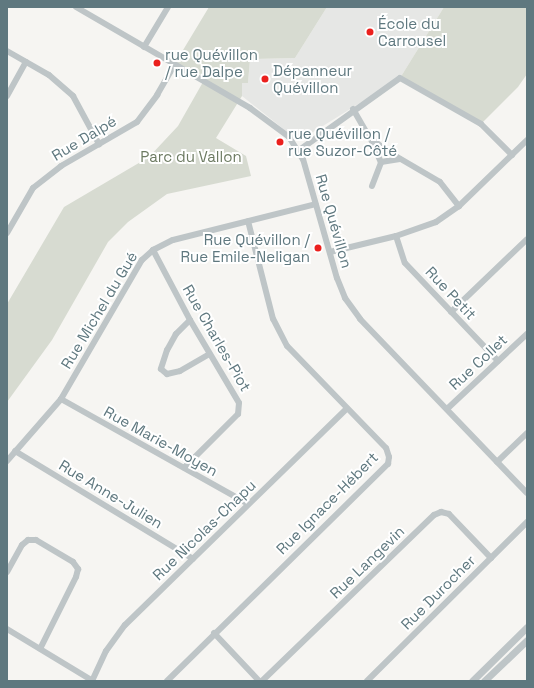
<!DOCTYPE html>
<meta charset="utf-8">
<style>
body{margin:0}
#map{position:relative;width:534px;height:688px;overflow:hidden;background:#f6f5f2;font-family:"Space Grotesk",sans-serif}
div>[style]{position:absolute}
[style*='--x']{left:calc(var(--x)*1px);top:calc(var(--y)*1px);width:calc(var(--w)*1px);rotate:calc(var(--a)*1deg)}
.built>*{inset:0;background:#e6e7e5}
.green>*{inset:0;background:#d7dbd1}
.minor>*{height:6px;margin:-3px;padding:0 3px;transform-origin:3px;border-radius:3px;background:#bec5c7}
.tertiary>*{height:7px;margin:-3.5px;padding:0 3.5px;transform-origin:3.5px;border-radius:3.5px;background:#bec5c7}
.dots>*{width:11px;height:11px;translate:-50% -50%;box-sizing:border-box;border:2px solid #fff;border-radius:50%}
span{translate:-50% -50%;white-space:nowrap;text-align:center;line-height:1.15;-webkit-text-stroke:4px #fff;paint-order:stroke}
.poi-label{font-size:15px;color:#5f787f}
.left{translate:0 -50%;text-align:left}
.right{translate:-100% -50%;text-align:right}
.street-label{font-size:15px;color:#5f787f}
.park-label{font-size:15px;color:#6d7b62}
.frame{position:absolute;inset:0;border:8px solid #5f787f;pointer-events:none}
</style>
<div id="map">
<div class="built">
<i style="clip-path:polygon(327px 7px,444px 7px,400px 78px,302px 139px,296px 139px,242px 96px,242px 83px,248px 83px,250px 59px,295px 58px)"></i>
</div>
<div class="green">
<i style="clip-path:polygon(209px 7px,327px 7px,295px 58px,250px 59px,248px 83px,242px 83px,242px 96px,216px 138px,246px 156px,251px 176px,167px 194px,128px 222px,108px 242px,52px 340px,7px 402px,7px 304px,64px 207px,149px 157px,178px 126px,203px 82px,174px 65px)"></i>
<i style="clip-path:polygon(444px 7px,527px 7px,527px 74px,518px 87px,481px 124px,400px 78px)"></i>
</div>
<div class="minor">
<i style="--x:76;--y:7;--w:201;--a:30.1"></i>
<i style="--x:250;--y:108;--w:49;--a:36.6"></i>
<i style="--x:289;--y:137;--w:26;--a:58"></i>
<i style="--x:303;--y:159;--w:124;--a:74.1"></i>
<i style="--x:337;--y:278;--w:22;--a:68"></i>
<i style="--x:345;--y:298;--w:26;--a:54"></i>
<i style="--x:360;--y:319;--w:241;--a:46.2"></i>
<i style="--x:144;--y:47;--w:47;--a:-59"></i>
<i style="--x:7;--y:51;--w:48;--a:29.7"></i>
<i style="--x:49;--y:75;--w:32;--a:41"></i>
<i style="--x:73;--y:96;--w:55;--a:61.6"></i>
<i style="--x:7;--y:96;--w:39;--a:-61"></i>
<i style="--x:353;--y:109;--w:34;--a:60"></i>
<i style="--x:370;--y:138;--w:21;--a:37"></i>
<i style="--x:387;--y:151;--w:61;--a:30.3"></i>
<i style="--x:440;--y:182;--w:31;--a:52"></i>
<i style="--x:371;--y:139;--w:25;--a:67"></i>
<i style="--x:381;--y:162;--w:19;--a:-9"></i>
<i style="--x:298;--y:151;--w:125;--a:-35.6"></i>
<i style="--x:400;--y:78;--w:93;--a:29.6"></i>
<i style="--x:481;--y:124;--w:44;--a:45"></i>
<i style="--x:372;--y:186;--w:26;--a:-69"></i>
<i style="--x:7;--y:233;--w:52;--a:-60"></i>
<i style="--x:33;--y:188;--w:36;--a:-38"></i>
<i style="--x:61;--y:166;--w:88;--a:-30.1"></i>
<i style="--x:137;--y:122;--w:34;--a:-53"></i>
<i style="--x:157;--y:95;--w:34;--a:-60"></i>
<i style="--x:396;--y:236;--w:28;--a:72"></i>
<i style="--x:405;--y:263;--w:135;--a:46.5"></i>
<i style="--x:153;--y:250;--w:79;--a:62.1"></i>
<i style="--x:190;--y:320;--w:96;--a:59.4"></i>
<i style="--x:239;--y:403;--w:11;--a:95"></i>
<i style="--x:238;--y:414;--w:76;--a:135"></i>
<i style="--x:330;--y:252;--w:68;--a:-13.6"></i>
<i style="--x:396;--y:236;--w:42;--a:-19.3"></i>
<i style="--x:436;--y:222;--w:28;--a:-35"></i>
<i style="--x:459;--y:206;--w:95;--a:-44.1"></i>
<i style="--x:451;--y:312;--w:105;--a:-43.8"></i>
<i style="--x:190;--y:320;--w:20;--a:135"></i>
<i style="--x:176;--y:334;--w:18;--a:119"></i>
<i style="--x:167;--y:350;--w:20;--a:108"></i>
<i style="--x:161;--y:369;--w:8;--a:40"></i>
<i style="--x:167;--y:374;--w:13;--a:-13"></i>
<i style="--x:180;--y:371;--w:34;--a:-30"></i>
<i style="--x:61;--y:399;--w:214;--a:29.3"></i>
<i style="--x:447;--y:409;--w:110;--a:-43.2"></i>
<i style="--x:15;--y:451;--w:208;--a:31.2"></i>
<i style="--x:7;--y:461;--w:82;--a:-48.9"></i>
<i style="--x:61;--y:399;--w:161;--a:-59.8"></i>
<i style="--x:142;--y:260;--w:15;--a:-42"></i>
<i style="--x:153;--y:250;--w:22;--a:-27"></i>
<i style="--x:173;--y:240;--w:147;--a:-14.1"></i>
<i style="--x:497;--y:462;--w:42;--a:-44"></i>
<i style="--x:7;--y:572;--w:31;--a:-61"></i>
<i style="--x:22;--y:545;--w:8;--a:-40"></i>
<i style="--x:28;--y:540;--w:8;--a:0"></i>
<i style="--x:36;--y:540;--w:43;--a:30.7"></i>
<i style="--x:73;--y:562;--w:9;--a:54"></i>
<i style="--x:78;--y:569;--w:8;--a:104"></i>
<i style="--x:76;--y:577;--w:80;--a:116.6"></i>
<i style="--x:7;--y:629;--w:100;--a:31.2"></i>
<i style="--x:214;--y:633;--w:66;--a:46.8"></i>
<i style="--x:92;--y:681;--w:33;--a:-65"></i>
<i style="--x:106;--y:651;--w:32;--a:-54"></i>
<i style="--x:125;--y:625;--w:310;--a:-44.3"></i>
<i style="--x:167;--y:681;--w:310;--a:-44.5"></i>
<i style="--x:388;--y:464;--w:7;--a:-82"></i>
<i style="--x:389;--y:457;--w:9;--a:-108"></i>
<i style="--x:386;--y:448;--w:142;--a:-134.1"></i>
<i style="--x:287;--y:346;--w:30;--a:-117"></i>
<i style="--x:273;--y:319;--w:101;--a:-104.3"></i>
<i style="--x:262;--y:681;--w:239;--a:-44"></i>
<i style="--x:434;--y:515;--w:8;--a:-23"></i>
<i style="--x:441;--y:512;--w:8;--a:14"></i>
<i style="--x:449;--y:514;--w:61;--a:46.3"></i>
<i style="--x:367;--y:681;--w:226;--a:-44.8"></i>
</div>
<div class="tertiary">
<i style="--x:472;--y:681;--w:77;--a:-44.5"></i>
<i style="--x:484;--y:681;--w:59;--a:-43.6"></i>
</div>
<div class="dots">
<i style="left:370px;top:32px;background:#eb201d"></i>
<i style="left:157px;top:63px;background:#eb201d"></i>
<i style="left:265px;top:79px;background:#eb201d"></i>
<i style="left:280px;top:142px;background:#eb201d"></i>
<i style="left:318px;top:248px;background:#eb201d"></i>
</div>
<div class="poi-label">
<span class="left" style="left:378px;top:32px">École du<br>Carrousel</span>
<span class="left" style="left:165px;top:63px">rue Quévillon<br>/ rue Dalpe</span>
<span class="left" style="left:273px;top:79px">Dépanneur<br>Quévillon</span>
<span class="left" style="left:288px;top:142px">rue Quévillon /<br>rue Suzor-Côté</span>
<span class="right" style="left:310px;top:248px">Rue Quévillon /<br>Rue Emile-Neligan</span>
</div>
<div class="street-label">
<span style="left:84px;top:138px;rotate:-31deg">Rue Dalpé</span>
<span style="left:334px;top:221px;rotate:74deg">Rue Quévillon</span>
<span style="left:451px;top:293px;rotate:47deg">Rue Petit</span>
<span style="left:99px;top:310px;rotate:-59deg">Rue Michel du Gué</span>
<span style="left:217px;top:338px;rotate:60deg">Rue Charles-Piot</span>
<span style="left:478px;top:362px;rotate:-43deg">Rue Collet</span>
<span style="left:161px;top:441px;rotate:29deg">Rue Marie-Moyen</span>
<span style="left:111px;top:494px;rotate:31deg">Rue Anne-Julien</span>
<span style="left:327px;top:503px;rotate:-45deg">Rue Ignace-Hébert</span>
<span style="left:204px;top:530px;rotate:-44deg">Rue Nicolas-Chapu</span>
<span style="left:367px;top:562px;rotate:-44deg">Rue Langevin</span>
<span style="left:438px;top:592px;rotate:-45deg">Rue Durocher</span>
</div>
<div class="park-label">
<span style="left:191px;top:157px">Parc du Vallon</span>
</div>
<div class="frame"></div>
</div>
